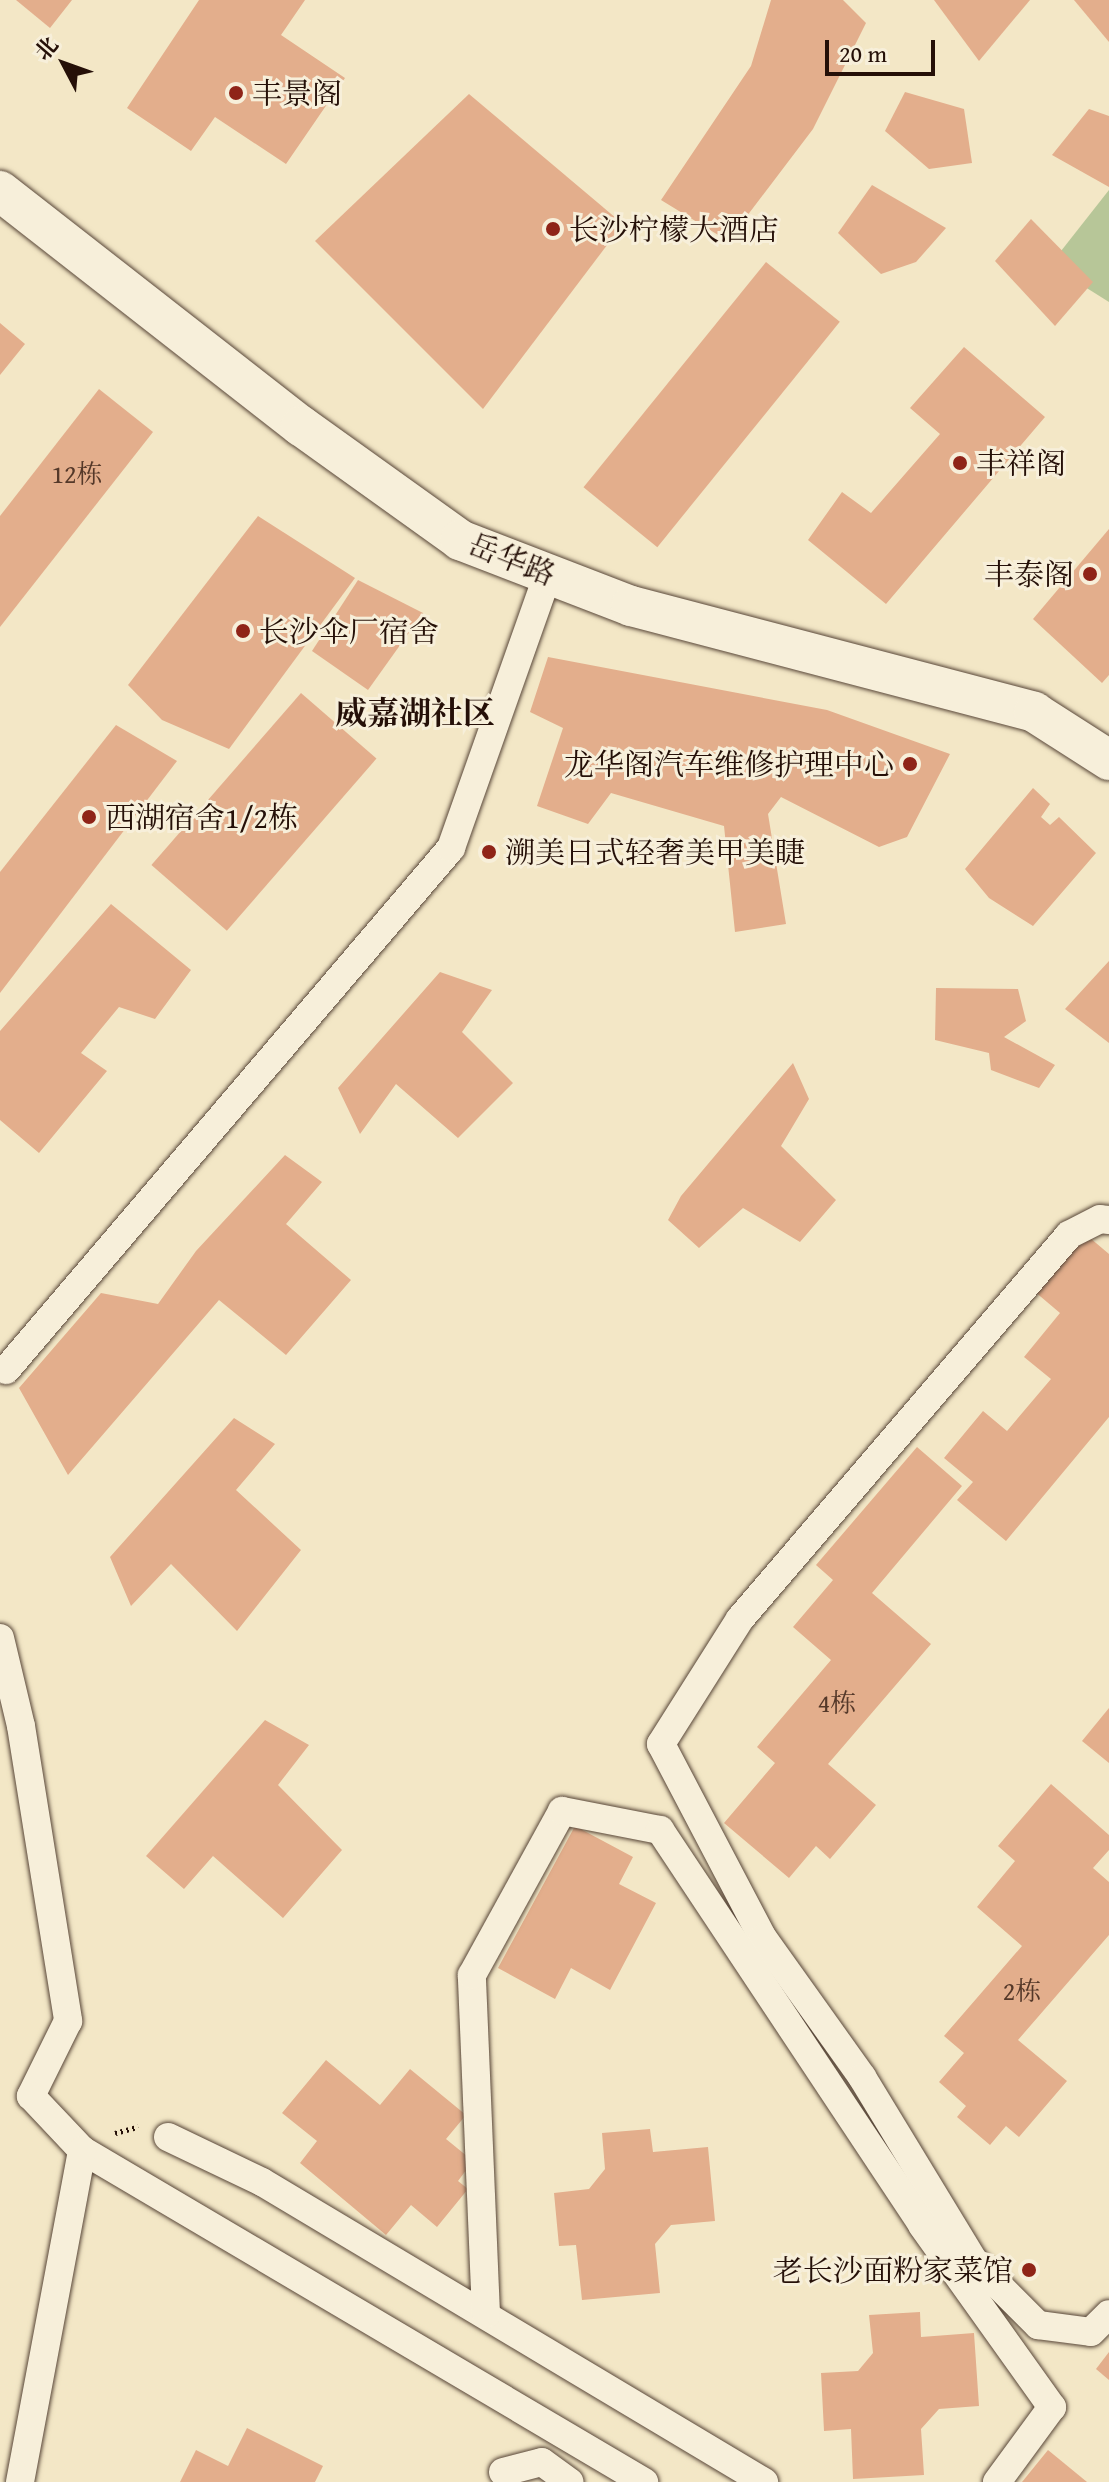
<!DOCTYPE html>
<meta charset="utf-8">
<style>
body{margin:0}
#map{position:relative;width:1109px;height:2482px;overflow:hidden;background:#f3e7c6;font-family:"Gentium Book Plus","Noto Serif SC",serif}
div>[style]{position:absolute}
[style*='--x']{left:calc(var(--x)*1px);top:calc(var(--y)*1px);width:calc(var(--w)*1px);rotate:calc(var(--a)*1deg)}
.green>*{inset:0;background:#b7c698}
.building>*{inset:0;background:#e3ae8c;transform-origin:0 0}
.path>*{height:5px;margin-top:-2.5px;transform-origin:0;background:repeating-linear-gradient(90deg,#251008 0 2px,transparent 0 6px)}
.roads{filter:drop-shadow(0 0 2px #584638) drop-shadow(0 0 2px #584638)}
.street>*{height:28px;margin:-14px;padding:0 14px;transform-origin:14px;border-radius:14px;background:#f7efda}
.secondary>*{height:40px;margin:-20px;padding:0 20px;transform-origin:20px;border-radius:20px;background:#f7efda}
.dots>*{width:22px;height:22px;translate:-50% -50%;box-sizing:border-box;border:4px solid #f7efda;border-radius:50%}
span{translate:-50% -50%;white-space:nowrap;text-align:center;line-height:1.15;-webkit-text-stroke:6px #f7efda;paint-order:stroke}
.number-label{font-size:26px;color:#543829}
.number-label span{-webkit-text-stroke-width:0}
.poi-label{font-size:30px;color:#251008}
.left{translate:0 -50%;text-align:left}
.right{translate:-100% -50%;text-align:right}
.street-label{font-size:30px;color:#251008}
.neighbourhood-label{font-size:32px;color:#251008;font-weight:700}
.north{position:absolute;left:24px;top:24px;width:80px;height:80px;-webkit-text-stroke:6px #f7efda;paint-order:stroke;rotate:311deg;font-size:22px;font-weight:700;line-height:32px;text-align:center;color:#251008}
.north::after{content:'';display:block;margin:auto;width:28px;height:36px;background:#251008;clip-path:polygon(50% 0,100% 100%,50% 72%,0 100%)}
.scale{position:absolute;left:825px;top:40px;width:110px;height:36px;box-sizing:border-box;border:4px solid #251008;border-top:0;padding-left:10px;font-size:24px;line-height:28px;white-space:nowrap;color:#251008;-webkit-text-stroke:6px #f7efda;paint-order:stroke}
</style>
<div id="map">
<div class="green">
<i style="clip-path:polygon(1109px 190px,1109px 302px,1050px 265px)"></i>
</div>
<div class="building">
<i style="clip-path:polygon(16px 0,72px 0,50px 28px)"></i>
<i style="clip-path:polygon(199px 0,305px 0,281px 35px,345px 78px,286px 164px,215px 117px,191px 151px,127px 108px)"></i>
<i style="clip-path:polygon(771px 0,843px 0,866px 23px,813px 129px,728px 241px,661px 200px,751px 66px)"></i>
<i style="clip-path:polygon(934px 0,1030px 0,979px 61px)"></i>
<i style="clip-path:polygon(1074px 0,1109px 0,1109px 42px)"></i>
<i style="clip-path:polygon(905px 92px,964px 109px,972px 163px,929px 169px,885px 131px)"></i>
<i style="clip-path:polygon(469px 94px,623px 224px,483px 409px,315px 241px)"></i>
<i style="clip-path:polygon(1089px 109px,1109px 116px,1109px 187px,1052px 155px)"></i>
<i style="clip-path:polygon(872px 185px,946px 228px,916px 262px,881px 274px,838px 233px)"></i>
<i style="clip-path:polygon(1031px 219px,1093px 282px,1055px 326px,995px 261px)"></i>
<i style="left:766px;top:262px;width:95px;height:290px;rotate:39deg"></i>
<i style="clip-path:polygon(0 323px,25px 344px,0 375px)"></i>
<i style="clip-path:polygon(964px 347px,1045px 417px,886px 604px,808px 540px,842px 492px,871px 513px,940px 434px,910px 408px)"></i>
<i style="clip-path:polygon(99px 389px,153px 432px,0 627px,0 516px)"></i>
<i style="clip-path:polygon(258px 516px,355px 578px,229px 749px,162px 720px,128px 685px)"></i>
<i style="clip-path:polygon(1109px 529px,1109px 675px,1102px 683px,1033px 619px)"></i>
<i style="clip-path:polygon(358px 580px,423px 613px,368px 690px,312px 651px)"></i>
<i style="clip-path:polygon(548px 657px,827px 710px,950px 754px,907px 837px,879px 847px,781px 797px,768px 814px,786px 924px,735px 932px,724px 826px,611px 793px,588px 824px,537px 806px,563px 728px,530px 712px)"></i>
<i style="left:301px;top:693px;width:100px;height:228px;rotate:41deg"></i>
<i style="clip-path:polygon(116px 725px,177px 761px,0 993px,0 872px)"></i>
<i style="clip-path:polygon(1033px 788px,1050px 804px,1041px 817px,1050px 825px,1059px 817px,1096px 853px,1033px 926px,989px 898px,965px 869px)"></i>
<i style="clip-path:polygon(111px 904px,191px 970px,155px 1019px,119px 1007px,81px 1053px,107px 1071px,39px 1153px,0 1120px,0 1031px)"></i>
<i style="clip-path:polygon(1109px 961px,1109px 1043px,1065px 1009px)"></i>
<i style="clip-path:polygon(440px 972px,492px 990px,462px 1032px,513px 1083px,458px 1138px,396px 1084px,360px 1134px,338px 1088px)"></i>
<i style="clip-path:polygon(936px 988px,1018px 989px,1026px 1021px,1004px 1037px,1055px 1065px,1039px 1088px,991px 1070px,989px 1053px,935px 1040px)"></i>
<i style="clip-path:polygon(793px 1063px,809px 1099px,781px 1146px,836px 1200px,800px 1242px,743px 1208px,699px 1248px,668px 1220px,681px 1196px)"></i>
<i style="clip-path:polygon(285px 1155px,322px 1182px,286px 1224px,351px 1280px,286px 1355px,219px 1300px,68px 1475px,19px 1388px,101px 1293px,158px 1304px,196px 1251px)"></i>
<i style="clip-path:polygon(1083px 1232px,1109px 1254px,1109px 1417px,1006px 1541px,957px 1500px,973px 1482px,944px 1458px,983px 1411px,1007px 1431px,1051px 1379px,1024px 1357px,1060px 1313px,1034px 1291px)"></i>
<i style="clip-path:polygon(234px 1418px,275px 1444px,236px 1490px,301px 1550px,237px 1631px,171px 1564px,131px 1606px,110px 1557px)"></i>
<i style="clip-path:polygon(917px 1447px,962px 1486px,872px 1593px,931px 1644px,828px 1764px,876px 1805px,830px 1859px,816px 1846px,789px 1878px,724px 1823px,775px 1763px,757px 1747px,831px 1660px,793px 1627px,833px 1580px,816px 1565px)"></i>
<i style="clip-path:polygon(1109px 1708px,1109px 1763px,1082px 1741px)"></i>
<i style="clip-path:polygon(265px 1720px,309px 1745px,278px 1785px,342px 1850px,283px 1918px,213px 1856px,184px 1889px,146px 1856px)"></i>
<i style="clip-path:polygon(1051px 1784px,1109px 1835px,1109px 1850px,1093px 1868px,1109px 1882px,1109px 1935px,1018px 2040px,1067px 2081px,1019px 2137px,1006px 2126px,990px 2145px,957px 2117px,966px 2106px,939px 2082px,964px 2053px,944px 2036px,1022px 1946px,977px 1907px,1015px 1861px,998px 1846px)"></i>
<i style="clip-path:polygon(575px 1826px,633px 1857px,619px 1884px,656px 1903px,610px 1990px,571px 1968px,555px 1999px,498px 1968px)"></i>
<i style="clip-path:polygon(326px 2060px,380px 2105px,410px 2069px,466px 2115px,446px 2139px,473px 2161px,458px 2181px,468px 2189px,437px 2227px,411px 2205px,386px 2235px,300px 2163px,317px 2141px,282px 2113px)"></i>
<i style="clip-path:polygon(650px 2129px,653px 2152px,708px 2147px,715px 2221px,671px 2225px,655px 2244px,660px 2293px,582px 2300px,576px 2245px,559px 2246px,554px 2193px,589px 2189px,605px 2169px,602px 2133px)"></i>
<i style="clip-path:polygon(920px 2312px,921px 2337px,974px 2333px,979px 2406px,939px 2409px,921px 2429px,924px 2475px,853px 2479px,851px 2429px,824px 2431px,821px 2373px,858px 2371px,873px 2353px,869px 2315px)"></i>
<i style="clip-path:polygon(1109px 2352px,1109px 2380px,1096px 2369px)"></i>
<i style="clip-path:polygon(247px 2428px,323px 2466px,315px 2482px,180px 2482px,196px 2450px,228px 2466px)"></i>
<i style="clip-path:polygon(1048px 2450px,1087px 2482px,1022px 2482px)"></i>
</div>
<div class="path">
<i style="--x:115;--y:2133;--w:24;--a:-15"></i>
</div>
<div class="roads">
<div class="street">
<i style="--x:1109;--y:1220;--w:9;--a:-174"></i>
<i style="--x:1100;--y:1219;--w:35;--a:153"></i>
<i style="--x:1069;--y:1235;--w:506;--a:130.59"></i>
<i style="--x:740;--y:1619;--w:148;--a:122.3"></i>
<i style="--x:661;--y:1744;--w:219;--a:62.3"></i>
<i style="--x:763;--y:1938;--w:171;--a:54.5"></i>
<i style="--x:862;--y:2077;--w:215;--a:58.7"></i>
<i style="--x:974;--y:2261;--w:91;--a:45"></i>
<i style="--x:1038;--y:2325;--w:53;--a:7.5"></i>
<i style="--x:1091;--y:2332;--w:25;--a:-45"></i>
<i style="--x:6;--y:1370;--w:686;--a:-49.55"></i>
<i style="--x:451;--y:848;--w:291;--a:-70.5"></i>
<i style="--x:0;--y:1638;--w:90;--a:76.6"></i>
<i style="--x:21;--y:1726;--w:299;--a:80.9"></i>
<i style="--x:68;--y:2021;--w:84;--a:116.3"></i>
<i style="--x:31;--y:2096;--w:74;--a:46.6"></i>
<i style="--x:82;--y:2150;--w:653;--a:30.57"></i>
<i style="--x:168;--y:2137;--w:104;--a:25.6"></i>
<i style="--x:262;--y:2182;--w:585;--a:30.86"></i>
<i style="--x:486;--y:2314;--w:339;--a:-92.4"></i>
<i style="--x:472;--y:1975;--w:187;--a:-61.2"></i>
<i style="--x:562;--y:1811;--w:100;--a:11"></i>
<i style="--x:660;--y:1830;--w:474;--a:56.4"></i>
<i style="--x:922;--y:2225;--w:224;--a:54.5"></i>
<i style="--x:1052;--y:2407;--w:93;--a:126.3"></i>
<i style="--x:503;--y:2472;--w:40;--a:-14.4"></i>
<i style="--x:542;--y:2462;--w:34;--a:36"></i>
<i style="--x:20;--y:2482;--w:338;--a:-79.4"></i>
</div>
<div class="secondary">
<i style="--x:0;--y:191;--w:382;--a:38"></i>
<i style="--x:301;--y:426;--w:196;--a:35.6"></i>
<i style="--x:460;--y:540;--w:183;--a:21.1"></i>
<i style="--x:631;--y:606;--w:417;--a:14.7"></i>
<i style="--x:1034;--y:712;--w:89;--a:32.6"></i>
</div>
</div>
<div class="dots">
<i style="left:236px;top:93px;background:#8f2418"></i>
<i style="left:553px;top:229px;background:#8f2418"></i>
<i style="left:960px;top:463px;background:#8f2418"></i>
<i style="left:1090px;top:574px;background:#8f2418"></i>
<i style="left:243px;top:631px;background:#8f2418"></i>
<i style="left:910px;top:764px;background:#8f2418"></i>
<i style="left:89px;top:817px;background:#8f2418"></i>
<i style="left:489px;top:852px;background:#8f2418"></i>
<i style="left:1029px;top:2270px;background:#8f2418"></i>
</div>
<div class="number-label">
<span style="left:77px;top:474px">12栋</span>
<span style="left:837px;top:1703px">4栋</span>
<span style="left:1022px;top:1991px">2栋</span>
</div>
<div class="poi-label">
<span class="left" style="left:252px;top:93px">丰景阁</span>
<span class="left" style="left:569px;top:229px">长沙柠檬大酒店</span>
<span class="left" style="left:976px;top:463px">丰祥阁</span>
<span class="right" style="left:1074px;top:574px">丰泰阁</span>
<span class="left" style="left:259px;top:631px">长沙伞厂宿舍</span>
<span class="right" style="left:894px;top:764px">龙华阁汽车维修护理中心</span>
<span class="left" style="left:105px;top:817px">西湖宿舍1/2栋</span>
<span class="left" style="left:505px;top:852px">溯美日式轻奢美甲美睫</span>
<span class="right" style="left:1013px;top:2270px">老长沙面粉家菜馆</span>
</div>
<div class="street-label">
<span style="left:512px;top:559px;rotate:22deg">岳华路</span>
</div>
<div class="neighbourhood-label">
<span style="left:415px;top:713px">威嘉湖社区</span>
</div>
<div class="north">北</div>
<div class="scale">20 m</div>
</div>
